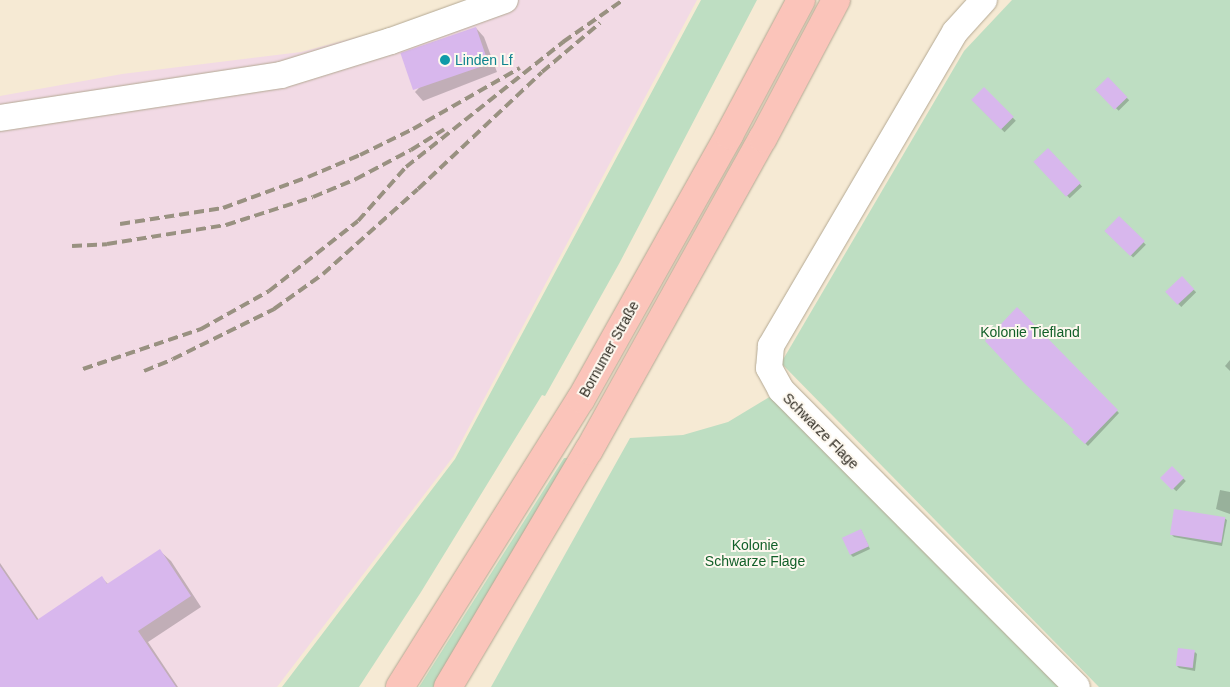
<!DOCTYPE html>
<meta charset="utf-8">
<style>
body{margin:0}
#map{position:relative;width:1230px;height:687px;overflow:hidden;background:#f6ead4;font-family:Arial,sans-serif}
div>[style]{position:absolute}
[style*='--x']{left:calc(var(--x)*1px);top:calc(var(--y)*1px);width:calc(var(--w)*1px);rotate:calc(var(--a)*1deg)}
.industrial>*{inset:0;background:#f2dae5}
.green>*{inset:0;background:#bedec2}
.shadow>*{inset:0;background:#0003;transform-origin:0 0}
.building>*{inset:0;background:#d8b7ed;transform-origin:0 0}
.roads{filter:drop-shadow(0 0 1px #b3a893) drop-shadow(0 0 1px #b3a893)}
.minor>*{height:26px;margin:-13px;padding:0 13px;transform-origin:13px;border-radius:13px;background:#fff}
.major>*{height:28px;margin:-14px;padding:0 14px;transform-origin:14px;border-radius:14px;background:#fbc4ba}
.rail>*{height:4px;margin-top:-2px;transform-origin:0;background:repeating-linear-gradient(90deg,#999181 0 10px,transparent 0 15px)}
.dots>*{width:14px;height:14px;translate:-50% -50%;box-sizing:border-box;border:2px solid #fdf8ef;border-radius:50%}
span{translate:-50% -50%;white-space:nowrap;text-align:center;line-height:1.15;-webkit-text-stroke:4px #fdf8ef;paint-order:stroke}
.culture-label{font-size:14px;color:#0d838f}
.left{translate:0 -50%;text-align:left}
.park-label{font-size:14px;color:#115f28}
.street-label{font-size:14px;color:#2a261d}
</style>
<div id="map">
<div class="industrial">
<i style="clip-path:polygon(496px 0,697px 0,453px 457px,277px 687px,0 687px,0 96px,122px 74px,301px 52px)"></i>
</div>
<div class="green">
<i style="clip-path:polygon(701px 0,757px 0,620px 262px,545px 396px,542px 395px,421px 592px,359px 687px,282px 687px,455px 459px)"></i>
<i style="clip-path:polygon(1012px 0,1230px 0,1230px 687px,1099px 687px,781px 363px,964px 51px)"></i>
<i style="clip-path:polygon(781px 390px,1077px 687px,491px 687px,630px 438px,683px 435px,728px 422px)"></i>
<i style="clip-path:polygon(564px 458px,570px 458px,433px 687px,419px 687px)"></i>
</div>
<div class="shadow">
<i style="clip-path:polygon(476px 28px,484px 37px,497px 72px,423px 101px,415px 92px)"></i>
<i style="left:1108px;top:79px;width:30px;height:15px;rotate:45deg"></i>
<i style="left:984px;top:89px;width:45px;height:16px;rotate:45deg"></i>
<i style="left:1048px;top:150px;width:50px;height:17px;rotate:47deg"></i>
<i style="left:1119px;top:218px;width:38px;height:18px;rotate:45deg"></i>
<i style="left:1182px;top:278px;width:20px;height:21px;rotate:45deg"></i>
<i style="clip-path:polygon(1017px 309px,1119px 413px,1088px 446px,1074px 432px,1075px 430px)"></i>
<i style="clip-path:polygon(1230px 360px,1230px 371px,1225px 366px)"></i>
<i style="left:1172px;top:468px;width:19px;height:14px;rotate:43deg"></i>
<i style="clip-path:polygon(1220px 490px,1230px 492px,1230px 514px,1216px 509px)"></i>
<i style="clip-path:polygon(1224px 518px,1227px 520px,1222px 546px,1174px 537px,1171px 534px)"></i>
<i style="clip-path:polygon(861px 530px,870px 549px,853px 557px,850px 554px)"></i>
<i style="clip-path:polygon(160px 551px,171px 561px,201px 607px,148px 642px,178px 687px,0 687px,0 563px,39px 620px,102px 578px,109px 585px)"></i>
<i style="clip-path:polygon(1195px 652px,1197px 654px,1195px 671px,1179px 668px,1177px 666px)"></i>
</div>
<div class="building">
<i style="left:476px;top:27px;width:39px;height:80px;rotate:71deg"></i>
<i style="left:1108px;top:77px;width:28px;height:18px;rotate:46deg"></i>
<i style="left:984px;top:87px;width:42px;height:18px;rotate:45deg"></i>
<i style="left:1048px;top:148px;width:48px;height:20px;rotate:47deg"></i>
<i style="left:1119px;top:216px;width:36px;height:21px;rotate:44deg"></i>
<i style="left:1182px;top:276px;width:18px;height:23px;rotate:47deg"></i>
<i style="clip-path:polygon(1017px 307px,1118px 410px,1085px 444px,1072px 432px,1074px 430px,1025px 384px,985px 341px)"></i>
<i style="left:1172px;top:466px;width:17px;height:17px;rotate:45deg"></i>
<i style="left:1174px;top:509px;width:52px;height:26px;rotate:9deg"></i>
<i style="left:861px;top:529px;width:19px;height:21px;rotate:65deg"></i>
<i style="clip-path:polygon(160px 549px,191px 596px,138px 631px,176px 687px,0 687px,0 566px,37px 620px,102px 576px,107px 584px)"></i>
<i style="left:1178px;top:648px;width:17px;height:18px;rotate:7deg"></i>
</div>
<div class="roads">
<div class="minor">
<i style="--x:984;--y:0;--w:43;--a:132.2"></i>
<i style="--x:955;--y:32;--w:364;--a:120.4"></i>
<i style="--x:771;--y:346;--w:22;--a:95"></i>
<i style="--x:769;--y:368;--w:25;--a:61"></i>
<i style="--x:781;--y:390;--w:419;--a:45.1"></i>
<i style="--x:0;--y:118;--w:284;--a:-8.7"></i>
<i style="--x:281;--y:75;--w:115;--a:-17.2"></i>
<i style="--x:391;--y:41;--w:121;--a:-19.8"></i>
</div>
<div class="major">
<i style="--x:400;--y:687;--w:340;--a:-57.9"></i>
<i style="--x:581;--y:399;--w:303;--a:-60.7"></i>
<i style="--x:729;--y:135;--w:153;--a:-61.9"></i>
<i style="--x:448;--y:687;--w:276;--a:-59.3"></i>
<i style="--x:589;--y:450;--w:357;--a:-60.9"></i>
<i style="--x:763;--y:138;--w:156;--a:-62.1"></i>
</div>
</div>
<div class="rail">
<i style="--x:120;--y:224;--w:104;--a:-8.8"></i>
<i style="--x:223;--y:208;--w:90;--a:-20"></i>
<i style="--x:308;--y:177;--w:56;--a:-22.9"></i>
<i style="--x:360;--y:155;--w:59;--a:-26.1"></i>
<i style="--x:413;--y:129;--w:123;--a:-29.7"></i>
<i style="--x:72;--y:246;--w:35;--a:-3"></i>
<i style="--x:107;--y:244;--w:121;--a:-9.1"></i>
<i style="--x:226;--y:225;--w:91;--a:-17.8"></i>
<i style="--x:313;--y:197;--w:47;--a:-22.7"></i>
<i style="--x:356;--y:179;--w:62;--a:-27.8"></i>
<i style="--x:411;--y:150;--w:39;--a:-32"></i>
<i style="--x:83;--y:369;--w:125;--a:-18.7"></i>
<i style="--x:201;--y:329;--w:78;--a:-29.2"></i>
<i style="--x:269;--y:291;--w:113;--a:-38.2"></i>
<i style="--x:358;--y:221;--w:72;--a:-48.4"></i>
<i style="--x:406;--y:167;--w:201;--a:-38.5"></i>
<i style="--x:563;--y:42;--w:73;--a:-35"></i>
<i style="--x:144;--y:371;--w:31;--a:-22"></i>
<i style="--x:173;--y:359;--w:113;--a:-26.3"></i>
<i style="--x:274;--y:309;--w:60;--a:-35.5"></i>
<i style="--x:323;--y:274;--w:127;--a:-41.8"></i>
<i style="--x:418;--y:189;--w:170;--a:-43.3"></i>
<i style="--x:542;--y:72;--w:76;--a:-40.2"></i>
</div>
<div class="dots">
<i style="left:445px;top:60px;background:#0f9aa8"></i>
</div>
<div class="culture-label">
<span class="left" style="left:455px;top:60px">Linden Lf</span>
</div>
<div class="park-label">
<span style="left:1030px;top:332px">Kolonie Tiefland</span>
<span style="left:755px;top:553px">Kolonie<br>Schwarze Flage</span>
</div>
<div class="street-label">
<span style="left:609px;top:349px;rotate:-61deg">Bornumer Straße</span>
<span style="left:821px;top:431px;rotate:45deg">Schwarze Flage</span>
</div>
</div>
